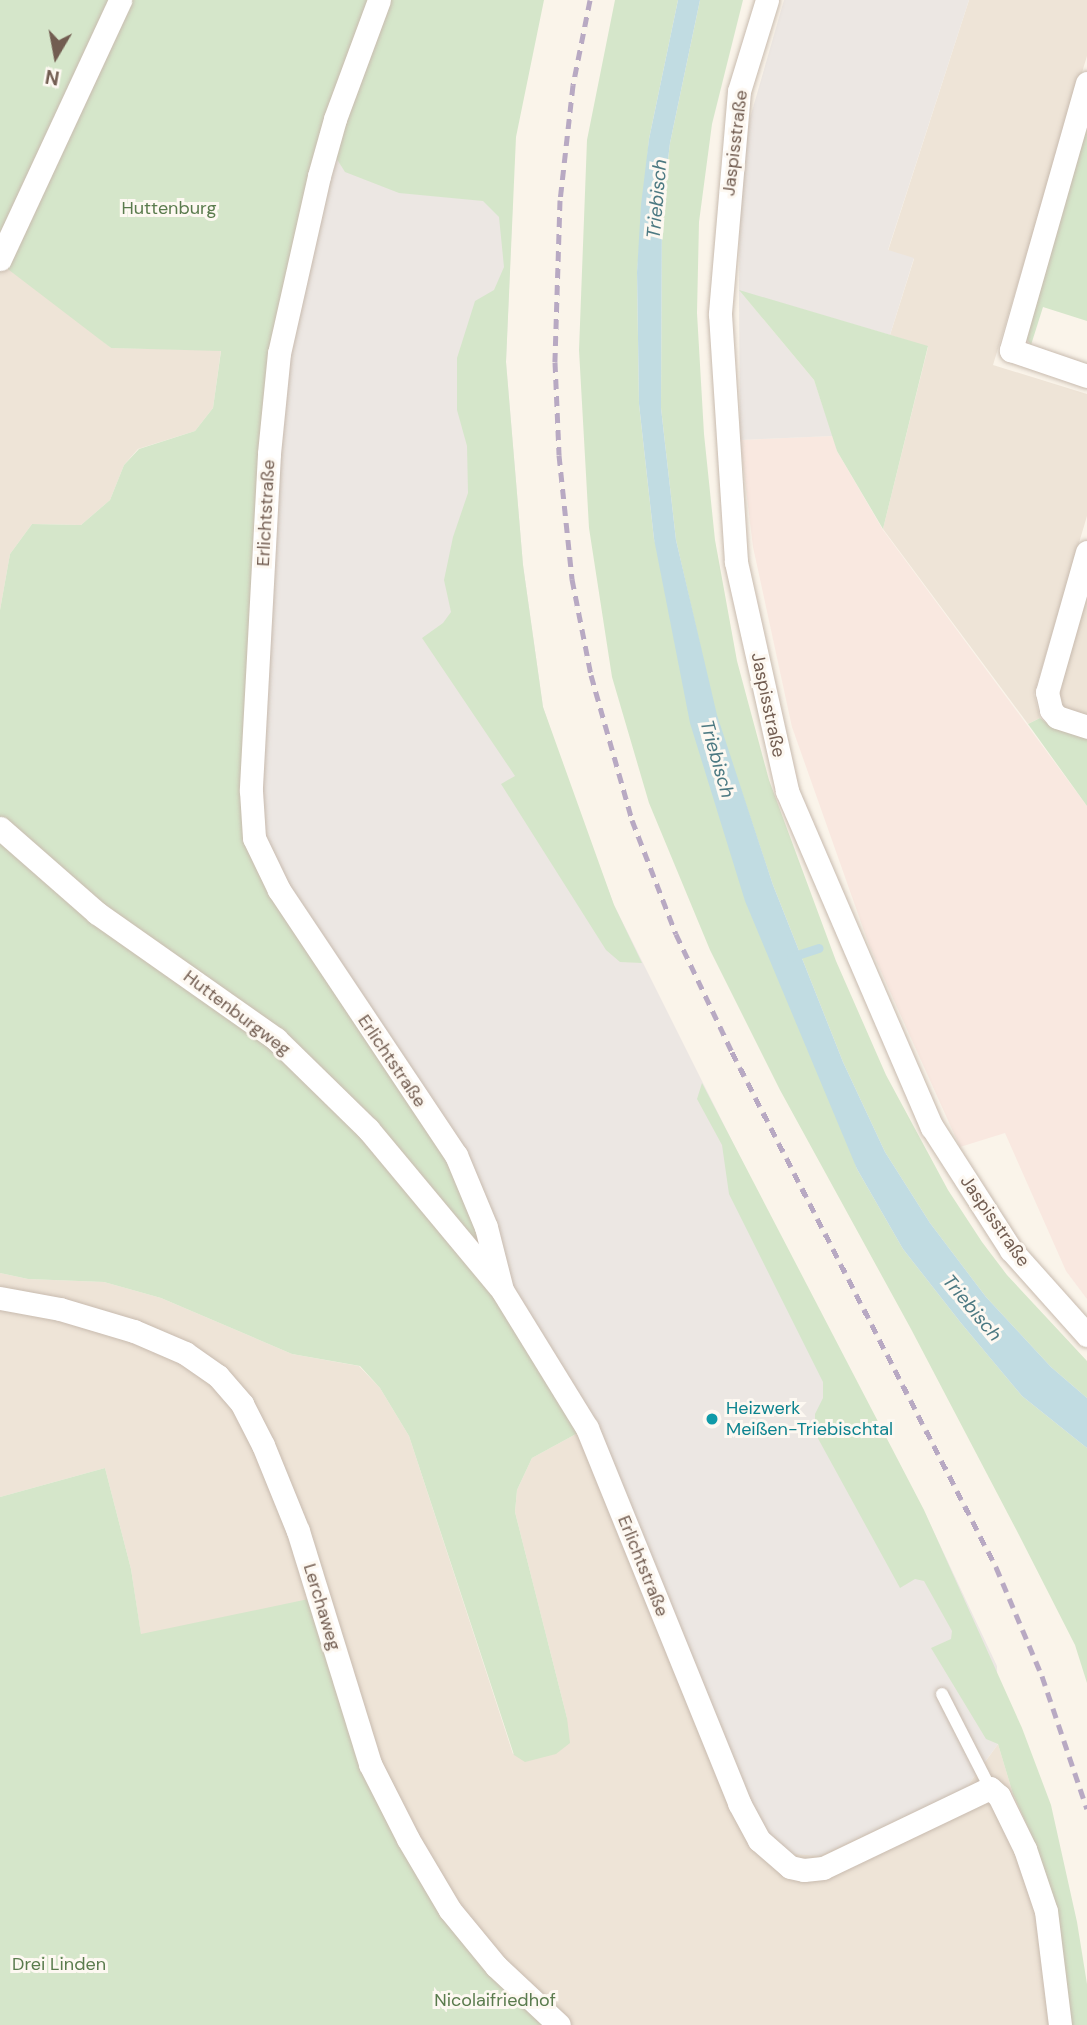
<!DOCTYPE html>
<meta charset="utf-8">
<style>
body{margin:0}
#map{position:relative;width:1087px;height:2025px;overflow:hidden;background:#faf4ea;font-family:"DM Sans",sans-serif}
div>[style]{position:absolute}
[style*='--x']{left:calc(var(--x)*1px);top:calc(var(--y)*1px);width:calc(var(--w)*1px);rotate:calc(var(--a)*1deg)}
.residential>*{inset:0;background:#eee4d7}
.commercial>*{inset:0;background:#f9e8e0}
.industrial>*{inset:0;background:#ece7e3}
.green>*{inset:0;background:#d5e6ca}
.water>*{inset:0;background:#c1dce2}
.stream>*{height:9px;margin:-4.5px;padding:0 4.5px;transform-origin:4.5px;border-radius:4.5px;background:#c1dce2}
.roads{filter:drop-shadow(0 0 2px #c8bbaf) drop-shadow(0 0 2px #c8bbaf)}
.lane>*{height:12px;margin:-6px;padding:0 6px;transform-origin:6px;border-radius:6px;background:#fff}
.street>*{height:23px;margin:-11.5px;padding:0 11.5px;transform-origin:11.5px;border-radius:11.5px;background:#fff}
.rail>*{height:5px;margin-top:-2.5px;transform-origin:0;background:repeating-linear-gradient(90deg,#b8a9c3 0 10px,transparent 0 17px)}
.dots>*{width:19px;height:19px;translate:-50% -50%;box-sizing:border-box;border:4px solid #fdf8f1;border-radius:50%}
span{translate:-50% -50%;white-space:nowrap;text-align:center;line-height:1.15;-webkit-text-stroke:6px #fdf8f1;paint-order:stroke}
.street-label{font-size:18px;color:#725d51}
.park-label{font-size:18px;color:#5a7b4d}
.culture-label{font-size:18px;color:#0d838f}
.left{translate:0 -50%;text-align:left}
.water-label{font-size:19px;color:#4c7982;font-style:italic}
.north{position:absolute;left:21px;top:21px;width:70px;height:70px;-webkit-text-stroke:5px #fdf8f1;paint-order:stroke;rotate:190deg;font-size:19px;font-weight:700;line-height:28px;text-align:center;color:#725d51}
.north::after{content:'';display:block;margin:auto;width:24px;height:32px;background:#725d51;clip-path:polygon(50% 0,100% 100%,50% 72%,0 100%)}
</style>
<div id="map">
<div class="residential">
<i style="clip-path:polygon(969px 0,1087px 0,1087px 56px,993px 365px,1087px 394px,1087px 516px,1034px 694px,1040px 718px,1028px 724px,883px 529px,928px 347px,890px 335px,914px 259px,888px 251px)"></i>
<i style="clip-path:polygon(0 256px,111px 348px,221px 350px,213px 408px,195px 431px,138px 449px,124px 465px,110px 500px,81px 525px,32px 524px,10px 554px,0 610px)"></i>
<i style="clip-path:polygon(1087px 588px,1087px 717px,1066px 711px,1057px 702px,1056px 690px)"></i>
<i style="clip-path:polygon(0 1273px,28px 1279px,104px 1282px,161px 1298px,292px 1354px,359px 1366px,380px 1388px,409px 1436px,513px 1754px,567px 1718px,515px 1512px,517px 1490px,532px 1458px,587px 1428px,966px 1788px,998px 1744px,1013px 1794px,1034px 1841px,1051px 1910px,1068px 2025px,560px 2025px,141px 1635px,131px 1569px,105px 1468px,0 1497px)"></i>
</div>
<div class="commercial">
<i style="clip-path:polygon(833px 436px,837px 451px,883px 530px,1087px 806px,1087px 1299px,1066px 1271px,1005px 1133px,960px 1147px,869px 945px,792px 727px,753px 547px,740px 440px)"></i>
</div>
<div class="industrial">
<i style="clip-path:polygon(784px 0,969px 0,888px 250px,914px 258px,890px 335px,740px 291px,814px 380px,833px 436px,740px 440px,739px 290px,740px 186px,750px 118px)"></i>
<i style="clip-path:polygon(328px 144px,513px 195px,506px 362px,523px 565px,543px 707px,567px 779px,614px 905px,776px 1229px,924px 1511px,997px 1666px,998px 1744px,966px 1788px,819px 1856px,792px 1854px,759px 1840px,587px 1428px,279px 890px,251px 791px,269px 454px)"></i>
</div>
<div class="green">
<i style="clip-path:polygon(0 0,544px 0,516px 137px,506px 362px,523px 565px,543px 707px,614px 905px,642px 963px,620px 962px,606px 950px,501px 784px,515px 776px,422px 638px,443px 623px,451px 612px,444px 580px,453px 537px,468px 493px,467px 446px,457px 410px,457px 358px,475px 301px,494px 290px,504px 267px,499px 217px,483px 201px,399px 193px,345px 172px,328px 145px,284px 330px,254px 838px,456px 1155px,502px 1290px,587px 1428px,532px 1458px,517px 1490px,515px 1512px,567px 1718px,570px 1743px,556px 1754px,525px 1762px,514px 1755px,409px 1436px,380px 1388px,360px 1366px,292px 1354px,161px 1298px,104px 1282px,28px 1279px,0 1273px,0 610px,10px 554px,32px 524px,81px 525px,110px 500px,124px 465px,139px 449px,195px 431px,213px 408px,221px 351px,111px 348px,9px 270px,0 256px)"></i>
<i style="clip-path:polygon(615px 0,678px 0,649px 139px,637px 272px,639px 404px,654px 539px,857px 1169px,903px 1249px,961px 1323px,1022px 1396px,1087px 1448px,1087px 1683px,1075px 1645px,1019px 1535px,911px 1329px,780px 1090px,710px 950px,649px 803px,612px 677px,589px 528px,579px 350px,587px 140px)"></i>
<i style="clip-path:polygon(700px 0,743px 0,712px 124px,699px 222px,697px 313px,704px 434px,715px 540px,737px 661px,769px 780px,836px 961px,886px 1075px,948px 1190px,982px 1242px,1007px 1275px,1087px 1361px,1087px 1398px,1051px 1367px,986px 1297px,930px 1223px,885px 1152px,843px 1062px,773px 885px,716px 715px,676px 540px,661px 408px,662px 209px,670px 143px)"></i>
<i style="clip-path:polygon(1087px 125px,1087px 321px,1043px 307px,1031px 345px,1022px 333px)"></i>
<i style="clip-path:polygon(739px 290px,928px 346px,883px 529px,837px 451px,814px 380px)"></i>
<i style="clip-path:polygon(1040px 718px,1049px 725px,1087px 736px,1087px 806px,1028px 724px)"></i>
<i style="clip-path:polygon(702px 1083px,924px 1510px,1022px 1728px,1051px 1805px,1077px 1922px,1087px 1984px,1087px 2025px,1068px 2025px,1051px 1910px,1034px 1841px,1013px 1794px,998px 1744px,986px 1739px,931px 1648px,951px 1639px,952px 1631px,924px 1581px,915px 1579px,900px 1588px,815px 1433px,815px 1414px,823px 1398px,823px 1382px,729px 1194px,722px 1145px,697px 1099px)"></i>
<i style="clip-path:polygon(105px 1468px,131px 1569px,141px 1634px,318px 1597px,370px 1764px,450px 1910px,560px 2025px,0 2025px,0 1497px)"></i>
</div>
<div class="water">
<i style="clip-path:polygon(678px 0,700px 0,670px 143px,662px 209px,661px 408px,676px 540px,717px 715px,773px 885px,843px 1062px,885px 1152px,930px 1223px,986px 1297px,1051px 1367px,1087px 1398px,1087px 1448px,1022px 1396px,961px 1323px,903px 1249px,857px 1169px,745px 901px,690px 723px,654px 539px,639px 404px,637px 272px,641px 205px,649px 139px)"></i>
</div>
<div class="stream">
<i style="--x:791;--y:957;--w:29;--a:-18"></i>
</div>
<div class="roads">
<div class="lane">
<i style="--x:942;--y:1694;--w:106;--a:62.9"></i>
</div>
<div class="street">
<i style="--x:379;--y:0;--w:127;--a:110.3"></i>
<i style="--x:335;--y:119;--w:59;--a:105.7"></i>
<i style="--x:319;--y:176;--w:181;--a:102.7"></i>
<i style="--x:279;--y:353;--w:101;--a:95.7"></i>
<i style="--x:269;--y:454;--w:337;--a:93.1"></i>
<i style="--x:251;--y:791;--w:47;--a:86.3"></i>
<i style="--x:254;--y:838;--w:58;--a:64.3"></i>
<i style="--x:279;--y:890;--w:319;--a:56.3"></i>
<i style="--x:456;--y:1155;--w:78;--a:67.4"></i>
<i style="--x:486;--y:1227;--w:65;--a:75.7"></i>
<i style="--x:502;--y:1290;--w:162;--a:58.4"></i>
<i style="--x:587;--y:1428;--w:405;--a:67.9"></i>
<i style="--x:739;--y:1803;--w:42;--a:61.6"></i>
<i style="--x:759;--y:1840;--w:41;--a:41.1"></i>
<i style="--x:790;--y:1867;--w:14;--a:12"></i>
<i style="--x:804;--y:1870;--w:19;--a:-6"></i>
<i style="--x:823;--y:1868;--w:185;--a:-25.6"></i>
<i style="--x:990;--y:1788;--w:12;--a:42"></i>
<i style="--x:999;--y:1796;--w:59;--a:63.9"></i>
<i style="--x:1025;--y:1849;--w:65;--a:71.3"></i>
<i style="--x:1046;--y:1911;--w:115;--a:83"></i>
<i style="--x:767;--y:0;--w:95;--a:107.1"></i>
<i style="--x:739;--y:91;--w:224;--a:94.9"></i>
<i style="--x:720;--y:314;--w:249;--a:86.3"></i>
<i style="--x:736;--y:562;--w:235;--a:77.4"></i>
<i style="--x:787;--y:791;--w:366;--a:66.7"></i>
<i style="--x:932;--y:1127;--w:146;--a:57.3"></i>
<i style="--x:1011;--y:1250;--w:114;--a:48.2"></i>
<i style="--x:1087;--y:83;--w:278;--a:105.9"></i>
<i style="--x:1011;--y:350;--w:80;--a:18.9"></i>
<i style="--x:0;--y:259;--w:285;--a:-65.1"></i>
<i style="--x:1087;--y:552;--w:146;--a:105.9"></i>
<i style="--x:1047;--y:692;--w:18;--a:77"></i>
<i style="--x:1051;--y:710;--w:9;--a:49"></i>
<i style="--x:1057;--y:717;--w:32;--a:18"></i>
<i style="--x:0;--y:828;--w:129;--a:41.2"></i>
<i style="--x:97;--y:913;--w:219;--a:35.1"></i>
<i style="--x:276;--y:1039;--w:129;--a:44.4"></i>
<i style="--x:368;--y:1129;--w:203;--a:50.2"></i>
<i style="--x:0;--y:1298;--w:61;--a:10.4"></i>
<i style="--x:60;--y:1309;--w:77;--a:16.6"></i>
<i style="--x:134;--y:1331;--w:56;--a:23.3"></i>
<i style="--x:185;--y:1353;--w:40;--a:34.9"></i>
<i style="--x:218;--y:1376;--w:37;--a:49"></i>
<i style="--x:242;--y:1404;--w:46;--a:62.9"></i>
<i style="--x:263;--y:1445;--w:93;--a:67.9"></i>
<i style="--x:298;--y:1531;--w:244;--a:72.8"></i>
<i style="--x:370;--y:1764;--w:84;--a:63.1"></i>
<i style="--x:408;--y:1839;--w:82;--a:59.4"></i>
<i style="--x:450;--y:1910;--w:72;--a:50.6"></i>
<i style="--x:496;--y:1966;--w:86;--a:43.1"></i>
</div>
</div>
<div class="rail">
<i style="--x:590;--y:0;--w:87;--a:101.3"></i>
<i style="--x:573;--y:85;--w:116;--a:96.4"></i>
<i style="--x:560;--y:200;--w:162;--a:91.8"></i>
<i style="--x:555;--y:362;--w:93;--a:87.5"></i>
<i style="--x:559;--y:455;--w:125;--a:84"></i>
<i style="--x:572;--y:579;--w:98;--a:78.8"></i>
<i style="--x:591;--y:675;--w:151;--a:74.2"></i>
<i style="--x:632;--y:820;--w:122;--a:68.9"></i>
<i style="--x:676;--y:934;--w:131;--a:64.6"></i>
<i style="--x:732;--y:1052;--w:579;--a:62.86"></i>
<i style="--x:996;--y:1567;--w:118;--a:67.1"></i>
<i style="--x:1042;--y:1676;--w:140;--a:71.3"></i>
</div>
<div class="dots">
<i style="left:712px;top:1419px;background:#0f9aa8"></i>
</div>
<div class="street-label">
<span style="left:735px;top:143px;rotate:-83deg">Jaspisstraße</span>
<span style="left:266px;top:513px;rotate:-87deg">Erlichtstraße</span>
<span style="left:768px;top:705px;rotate:78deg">Jaspisstraße</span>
<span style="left:237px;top:1013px;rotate:37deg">Huttenburgweg</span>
<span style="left:392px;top:1061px;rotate:56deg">Erlichtstraße</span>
<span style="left:995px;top:1221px;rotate:55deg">Jaspisstraße</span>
<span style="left:643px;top:1566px;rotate:68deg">Erlichtstraße</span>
<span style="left:322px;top:1607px;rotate:73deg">Lerchaweg</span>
</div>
<div class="park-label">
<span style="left:169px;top:208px">Huttenburg</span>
<span style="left:59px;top:1964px">Drei Linden</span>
<span style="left:495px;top:2000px">Nicolaifriedhof</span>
</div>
<div class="culture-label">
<span class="left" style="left:726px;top:1419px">Heizwerk<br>Meißen-Triebischtal</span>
</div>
<div class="water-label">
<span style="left:657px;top:199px;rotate:-85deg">Triebisch</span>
<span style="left:717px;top:759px;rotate:74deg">Triebisch</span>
<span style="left:972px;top:1308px;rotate:50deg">Triebisch</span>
</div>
<div class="north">N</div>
</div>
